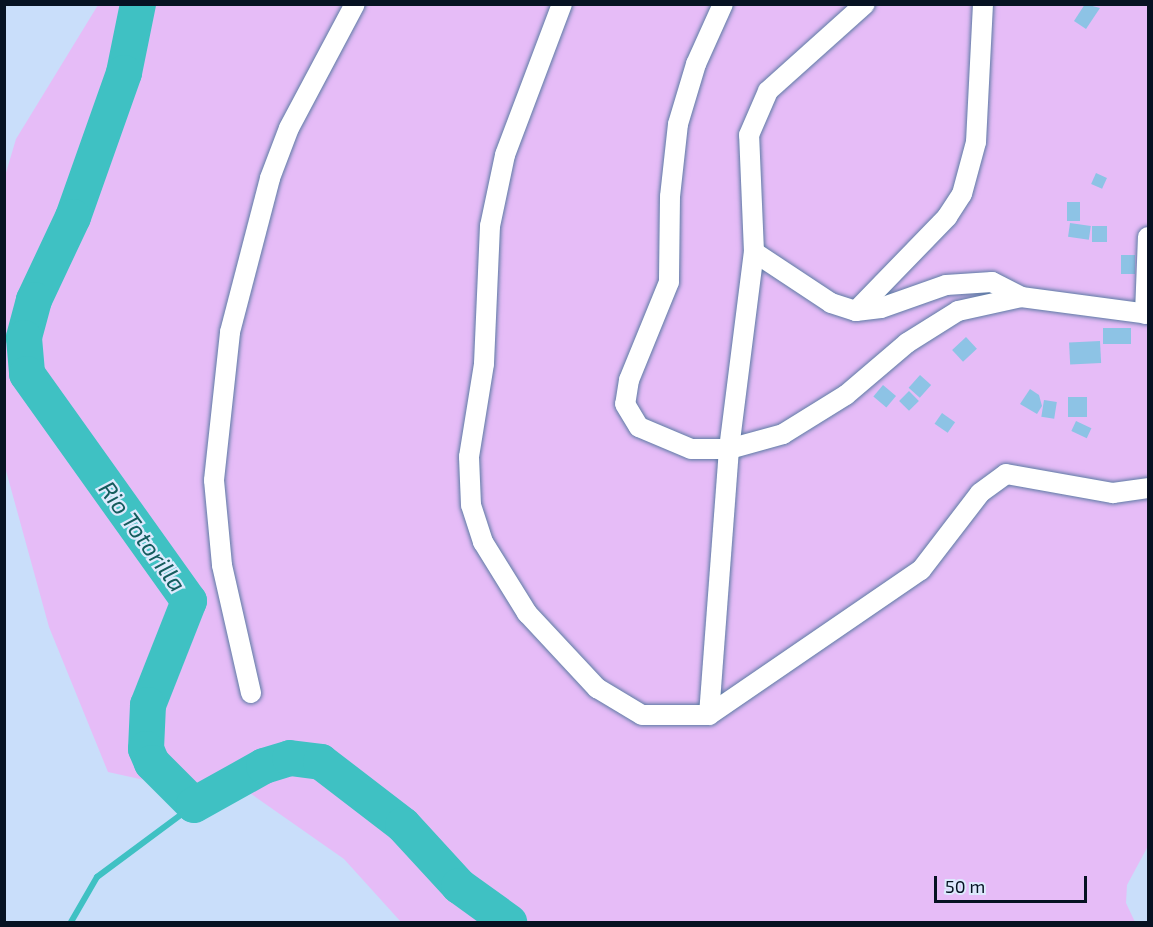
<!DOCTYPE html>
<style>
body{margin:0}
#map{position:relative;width:1153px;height:927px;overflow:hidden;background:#c9defa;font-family:"Exo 2",sans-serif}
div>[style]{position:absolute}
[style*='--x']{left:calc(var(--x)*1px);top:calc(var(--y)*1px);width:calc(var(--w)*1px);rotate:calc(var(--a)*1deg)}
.green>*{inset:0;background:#e6bcf7}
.stream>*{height:6px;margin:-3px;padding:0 3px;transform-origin:3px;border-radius:3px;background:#3fc1c3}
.river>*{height:36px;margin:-18px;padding:0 18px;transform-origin:18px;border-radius:18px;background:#3fc1c3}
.building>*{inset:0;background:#8dc3e5;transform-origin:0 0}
.roads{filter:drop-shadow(0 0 2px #5c7aa4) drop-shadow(0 0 2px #5c7aa4)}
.minor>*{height:20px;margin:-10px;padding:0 10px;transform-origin:10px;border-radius:10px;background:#fff}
span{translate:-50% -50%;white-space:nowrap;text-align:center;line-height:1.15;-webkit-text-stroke:4.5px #ddeafd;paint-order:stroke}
.water-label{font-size:24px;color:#145c5d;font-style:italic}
.frame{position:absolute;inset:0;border:6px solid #061222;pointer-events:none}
.scale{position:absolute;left:934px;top:876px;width:153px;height:27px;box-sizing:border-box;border:3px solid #061222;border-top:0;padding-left:8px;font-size:18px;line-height:21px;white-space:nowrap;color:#061222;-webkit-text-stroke:4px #ddeafd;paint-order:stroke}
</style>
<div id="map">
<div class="green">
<i style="clip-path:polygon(98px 5px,1148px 5px,1148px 846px,1127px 885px,1126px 903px,1135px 922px,401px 922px,344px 859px,247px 791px,208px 794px,108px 772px,49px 627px,5px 467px,5px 176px,16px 139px)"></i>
</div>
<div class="stream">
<i style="--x:71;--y:922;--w:52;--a:-60"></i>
<i style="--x:97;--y:877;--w:121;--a:-36.6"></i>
</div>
<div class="river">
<i style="--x:138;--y:4;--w:70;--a:101.5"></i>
<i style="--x:124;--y:73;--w:153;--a:109.5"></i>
<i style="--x:73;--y:217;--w:92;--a:115.2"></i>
<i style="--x:34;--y:300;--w:39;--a:105"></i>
<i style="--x:24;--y:338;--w:36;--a:85"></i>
<i style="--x:27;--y:374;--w:279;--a:54.5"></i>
<i style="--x:189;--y:601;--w:112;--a:111.5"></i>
<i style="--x:148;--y:705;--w:44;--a:92.6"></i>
<i style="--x:146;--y:749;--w:15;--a:67"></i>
<i style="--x:152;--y:763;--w:59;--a:45"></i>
<i style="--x:194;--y:805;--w:80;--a:-29.1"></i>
<i style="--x:264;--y:766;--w:27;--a:-17"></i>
<i style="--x:290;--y:758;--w:31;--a:7"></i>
<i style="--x:321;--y:762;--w:103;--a:37.5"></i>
<i style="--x:403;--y:825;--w:83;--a:47.4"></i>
<i style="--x:459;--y:886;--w:62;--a:35.8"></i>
</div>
<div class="building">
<i style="clip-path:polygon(1085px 4px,1100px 8px,1086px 29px,1074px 21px)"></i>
<i style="left:1096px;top:173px;width:12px;height:12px;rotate:24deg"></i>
<i style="left:1067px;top:202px;width:13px;height:19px"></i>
<i style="left:1070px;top:223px;width:21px;height:14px;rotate:8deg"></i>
<i style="left:1092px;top:226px;width:15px;height:16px"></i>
<i style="left:1121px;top:255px;width:14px;height:19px"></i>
<i style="left:1103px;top:328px;width:28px;height:16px"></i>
<i style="left:966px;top:337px;width:16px;height:19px;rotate:47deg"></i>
<i style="left:1100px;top:341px;width:22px;height:31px;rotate:87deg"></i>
<i style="left:920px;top:375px;width:15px;height:17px;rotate:42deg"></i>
<i style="left:883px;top:385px;width:17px;height:15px;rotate:40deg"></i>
<i style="clip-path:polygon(1030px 389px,1039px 395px,1042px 406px,1037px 414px,1020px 404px)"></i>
<i style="left:909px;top:391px;width:14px;height:14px;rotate:45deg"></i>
<i style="left:1068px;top:397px;width:19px;height:20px"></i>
<i style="left:1044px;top:400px;width:13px;height:17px;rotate:9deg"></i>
<i style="left:942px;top:413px;width:16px;height:13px;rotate:35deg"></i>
<i style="left:1076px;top:421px;width:17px;height:11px;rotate:25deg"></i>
</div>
<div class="roads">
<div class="minor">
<i style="--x:562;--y:4;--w:161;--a:110.7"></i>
<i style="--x:505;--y:155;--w:73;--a:101.9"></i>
<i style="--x:490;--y:226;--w:138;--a:92.5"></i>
<i style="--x:484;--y:364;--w:94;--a:99.2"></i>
<i style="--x:469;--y:457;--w:48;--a:87.6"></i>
<i style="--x:471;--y:505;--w:39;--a:72"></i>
<i style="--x:483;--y:542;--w:84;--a:58.2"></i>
<i style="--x:527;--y:613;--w:103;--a:47"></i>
<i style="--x:597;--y:688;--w:52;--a:31"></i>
<i style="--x:642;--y:715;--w:67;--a:0"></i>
<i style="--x:709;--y:715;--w:257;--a:-34.4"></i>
<i style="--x:921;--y:570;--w:97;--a:-52.5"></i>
<i style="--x:980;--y:493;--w:32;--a:-36"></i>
<i style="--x:1006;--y:474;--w:109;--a:10.1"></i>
<i style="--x:1113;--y:493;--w:35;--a:-8"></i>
<i style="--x:723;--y:4;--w:66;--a:114.2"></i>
<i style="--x:696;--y:64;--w:63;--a:106.7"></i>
<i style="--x:678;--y:124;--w:73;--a:96.3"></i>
<i style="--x:670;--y:197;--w:85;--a:90.7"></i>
<i style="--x:669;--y:282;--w:106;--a:112.2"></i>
<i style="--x:629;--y:380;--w:24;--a:99"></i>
<i style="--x:625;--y:404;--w:27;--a:59"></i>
<i style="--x:639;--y:427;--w:56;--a:22.9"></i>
<i style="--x:691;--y:449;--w:38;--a:0"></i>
<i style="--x:729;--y:449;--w:56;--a:-15.5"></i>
<i style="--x:783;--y:434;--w:74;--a:-31.8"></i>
<i style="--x:846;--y:395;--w:80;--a:-40.4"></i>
<i style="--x:907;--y:343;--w:60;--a:-32.1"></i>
<i style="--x:958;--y:311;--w:65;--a:-12.5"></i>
<i style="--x:754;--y:252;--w:92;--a:33.5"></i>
<i style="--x:831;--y:303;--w:26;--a:18"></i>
<i style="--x:856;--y:311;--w:25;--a:-7"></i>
<i style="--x:881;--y:308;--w:69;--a:-19.5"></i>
<i style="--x:946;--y:285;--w:46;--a:-3.7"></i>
<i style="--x:992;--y:282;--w:33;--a:27"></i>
<i style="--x:1021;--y:297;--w:128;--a:7.6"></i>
<i style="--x:856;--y:311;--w:131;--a:-45.9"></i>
<i style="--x:947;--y:217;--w:27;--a:-57"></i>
<i style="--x:962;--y:194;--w:54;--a:-74.9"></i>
<i style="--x:976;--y:142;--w:138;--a:-87.1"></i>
<i style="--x:1145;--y:314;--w:77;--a:-87.8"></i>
<i style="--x:251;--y:693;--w:131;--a:-102.8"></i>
<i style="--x:222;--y:565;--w:85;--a:-95.4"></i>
<i style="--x:214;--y:480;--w:149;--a:-83.8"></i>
<i style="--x:230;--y:332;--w:159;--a:-75.4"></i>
<i style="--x:270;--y:178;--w:53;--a:-69.2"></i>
<i style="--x:289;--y:128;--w:140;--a:-62"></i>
<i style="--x:709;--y:715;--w:267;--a:-85.7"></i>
<i style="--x:729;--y:449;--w:199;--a:-82.8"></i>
<i style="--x:754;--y:252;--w:117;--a:-92.4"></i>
<i style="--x:749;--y:135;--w:48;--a:-66.6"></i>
<i style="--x:768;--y:91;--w:130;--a:-41.9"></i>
</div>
</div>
<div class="water-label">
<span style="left:143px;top:536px;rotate:54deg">Rio Totorilla</span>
</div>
<div class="frame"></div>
<div class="scale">50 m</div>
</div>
